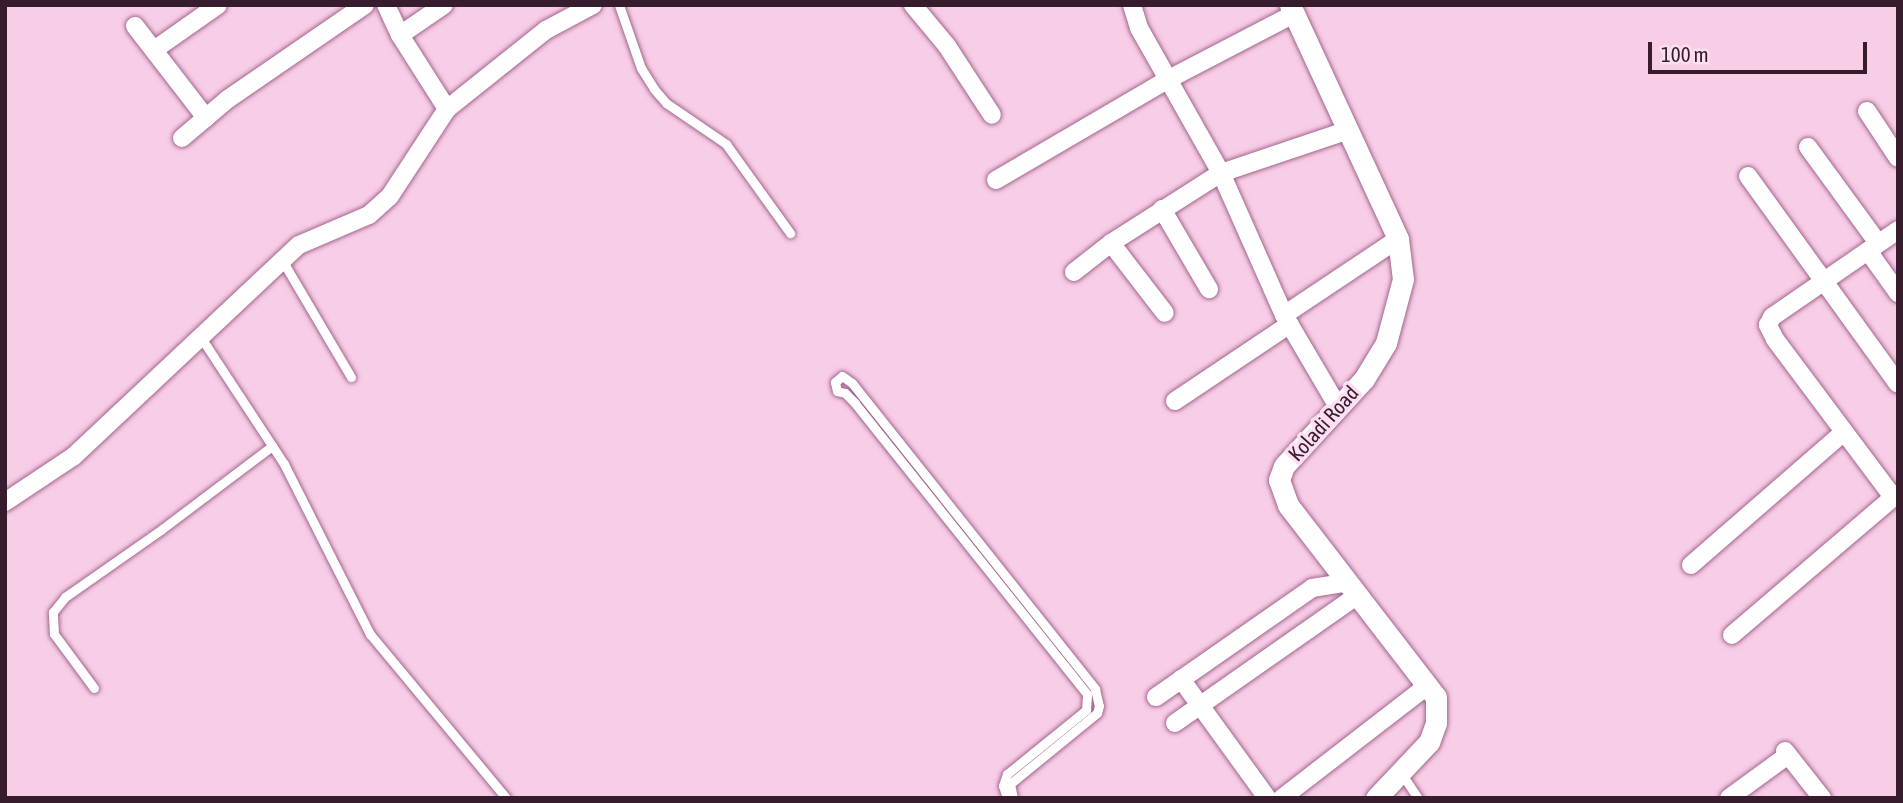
<!DOCTYPE html>
<style>
body{margin:0}
#map{position:relative;width:1903px;height:803px;overflow:hidden;background:#f8cde6;font-family:"Asap Condensed",sans-serif}
div>[style]{position:absolute}
[style*='--x']{left:calc(var(--x)*1px);top:calc(var(--y)*1px);width:calc(var(--w)*1px);rotate:calc(var(--a)*1deg)}
.roads{filter:drop-shadow(0 0 2px #a3658d) drop-shadow(0 0 2px #a3658d)}
.service>*{height:9px;margin:-4.5px;padding:0 4.5px;transform-origin:4.5px;border-radius:4.5px;background:#fff}
.minor>*{height:18px;margin:-9px;padding:0 9px;transform-origin:9px;border-radius:9px;background:#fff}
.tertiary>*{height:21px;margin:-10.5px;padding:0 10.5px;transform-origin:10.5px;border-radius:10.5px;background:#fff}
span{translate:-50% -50%;white-space:nowrap;text-align:center;line-height:1.15;-webkit-text-stroke:7px #fcdff0;paint-order:stroke}
.street-label{font-size:21px;color:#361c2d}
.frame{position:absolute;inset:0;border:7px solid #361c2d;pointer-events:none}
.scale{position:absolute;left:1648px;top:42px;width:219px;height:32px;box-sizing:border-box;border:4px solid #361c2d;border-top:0;padding-left:9px;font-size:21px;line-height:24px;white-space:nowrap;color:#361c2d;-webkit-text-stroke:5px #fcdff0;paint-order:stroke}
</style>
<div id="map">
<div class="roads">
<div class="service">
<i style="--x:619;--y:5;--w:67;--a:70.8"></i>
<i style="--x:641;--y:68;--w:25;--a:58"></i>
<i style="--x:654;--y:89;--w:18;--a:49"></i>
<i style="--x:666;--y:103;--w:73;--a:34.3"></i>
<i style="--x:726;--y:144;--w:110;--a:54.3"></i>
<i style="--x:282;--y:260;--w:136;--a:59.5"></i>
<i style="--x:200;--y:336;--w:153;--a:56.7"></i>
<i style="--x:284;--y:464;--w:191;--a:63.2"></i>
<i style="--x:370;--y:634;--w:213;--a:50.3"></i>
<i style="--x:94;--y:688;--w:67;--a:-126.5"></i>
<i style="--x:54;--y:634;--w:22;--a:-93"></i>
<i style="--x:53;--y:612;--w:19;--a:-51"></i>
<i style="--x:65;--y:597;--w:118;--a:-35"></i>
<i style="--x:162;--y:529;--w:138;--a:-37"></i>
<i style="--x:1401;--y:773;--w:30;--a:56"></i>
<i style="--x:1007;--y:798;--w:13;--a:-108"></i>
<i style="--x:1003;--y:786;--w:13;--a:-72"></i>
<i style="--x:1007;--y:774;--w:102;--a:-39"></i>
<i style="--x:1086;--y:710;--w:16;--a:-86"></i>
<i style="--x:1087;--y:694;--w:372;--a:-128.6"></i>
<i style="--x:855;--y:403;--w:14;--a:-135"></i>
<i style="--x:845;--y:393;--w:8;--a:-166"></i>
<i style="--x:837;--y:391;--w:9;--a:-103"></i>
<i style="--x:835;--y:382;--w:9;--a:-41"></i>
<i style="--x:842;--y:376;--w:12;--a:35"></i>
<i style="--x:852;--y:383;--w:391;--a:51.5"></i>
<i style="--x:1095;--y:689;--w:17;--a:77"></i>
<i style="--x:1099;--y:706;--w:7;--a:106"></i>
<i style="--x:1097;--y:713;--w:112;--a:140.8"></i>
<i style="--x:1010;--y:784;--w:14;--a:78"></i>
</div>
<div class="minor">
<i style="--x:386;--y:5;--w:33;--a:65"></i>
<i style="--x:400;--y:35;--w:88;--a:57.6"></i>
<i style="--x:913;--y:5;--w:53;--a:50.3"></i>
<i style="--x:947;--y:46;--w:82;--a:56.9"></i>
<i style="--x:1132;--y:5;--w:24;--a:73"></i>
<i style="--x:1139;--y:28;--w:167;--a:60.5"></i>
<i style="--x:1221;--y:173;--w:155;--a:66.1"></i>
<i style="--x:1284;--y:315;--w:104;--a:59.5"></i>
<i style="--x:135;--y:26;--w:116;--a:52.3"></i>
<i style="--x:400;--y:35;--w:53;--a:-34.3"></i>
<i style="--x:154;--y:50;--w:78;--a:-35.1"></i>
<i style="--x:1867;--y:111;--w:56;--a:56.6"></i>
<i style="--x:182;--y:138;--w:60;--a:-40.3"></i>
<i style="--x:228;--y:99;--w:166;--a:-34.5"></i>
<i style="--x:1808;--y:147;--w:119;--a:53.9"></i>
<i style="--x:1748;--y:176;--w:256;--a:54.2"></i>
<i style="--x:996;--y:180;--w:198;--a:-30.3"></i>
<i style="--x:1167;--y:80;--w:143;--a:-27.5"></i>
<i style="--x:1162;--y:209;--w:93;--a:59.6"></i>
<i style="--x:1111;--y:243;--w:88;--a:52.4"></i>
<i style="--x:1868;--y:251;--w:52;--a:54.5"></i>
<i style="--x:1074;--y:272;--w:47;--a:-38.1"></i>
<i style="--x:1111;--y:243;--w:130;--a:-32.5"></i>
<i style="--x:1221;--y:173;--w:132;--a:-18.6"></i>
<i style="--x:1284;--y:315;--w:137;--a:-33.7"></i>
<i style="--x:1175;--y:401;--w:138;--a:-33.8"></i>
<i style="--x:1893;--y:497;--w:197;--a:-126.8"></i>
<i style="--x:1775;--y:339;--w:16;--a:-117"></i>
<i style="--x:1768;--y:325;--w:9;--a:-63"></i>
<i style="--x:1772;--y:317;--w:153;--a:-34.6"></i>
<i style="--x:5;--y:502;--w:83;--a:-33.7"></i>
<i style="--x:74;--y:456;--w:308;--a:-43.2"></i>
<i style="--x:299;--y:245;--w:76;--a:-23.2"></i>
<i style="--x:369;--y:215;--w:28;--a:-42"></i>
<i style="--x:390;--y:196;--w:104;--a:-56.8"></i>
<i style="--x:447;--y:109;--w:127;--a:-38.6"></i>
<i style="--x:546;--y:30;--w:53;--a:-28"></i>
<i style="--x:1691;--y:565;--w:203;--a:-41"></i>
<i style="--x:1732;--y:635;--w:218;--a:-40.5"></i>
<i style="--x:1181;--y:679;--w:147;--a:54.1"></i>
<i style="--x:1156;--y:697;--w:190;--a:-34.9"></i>
<i style="--x:1312;--y:588;--w:36;--a:-9"></i>
<i style="--x:1175;--y:723;--w:223;--a:-35"></i>
<i style="--x:1785;--y:751;--w:60;--a:51.8"></i>
<i style="--x:1282;--y:798;--w:185;--a:-37.7"></i>
<i style="--x:1729;--y:798;--w:73;--a:-36.1"></i>
</div>
<div class="tertiary">
<i style="--x:1290;--y:5;--w:258;--a:65.2"></i>
<i style="--x:1398;--y:239;--w:40;--a:82.9"></i>
<i style="--x:1403;--y:279;--w:66;--a:104.9"></i>
<i style="--x:1386;--y:343;--w:42;--a:121.4"></i>
<i style="--x:1364;--y:379;--w:118;--a:132.6"></i>
<i style="--x:1284;--y:466;--w:15;--a:110"></i>
<i style="--x:1279;--y:480;--w:27;--a:70"></i>
<i style="--x:1288;--y:505;--w:242;--a:52.4"></i>
<i style="--x:1436;--y:697;--w:26;--a:90"></i>
<i style="--x:1436;--y:723;--w:20;--a:110"></i>
<i style="--x:1429;--y:742;--w:77;--a:133.4"></i>
</div>
</div>
<div class="street-label">
<span style="left:1323px;top:423px;rotate:-48deg">Koladi Road</span>
</div>
<div class="frame"></div>
<div class="scale">100 m</div>
</div>
